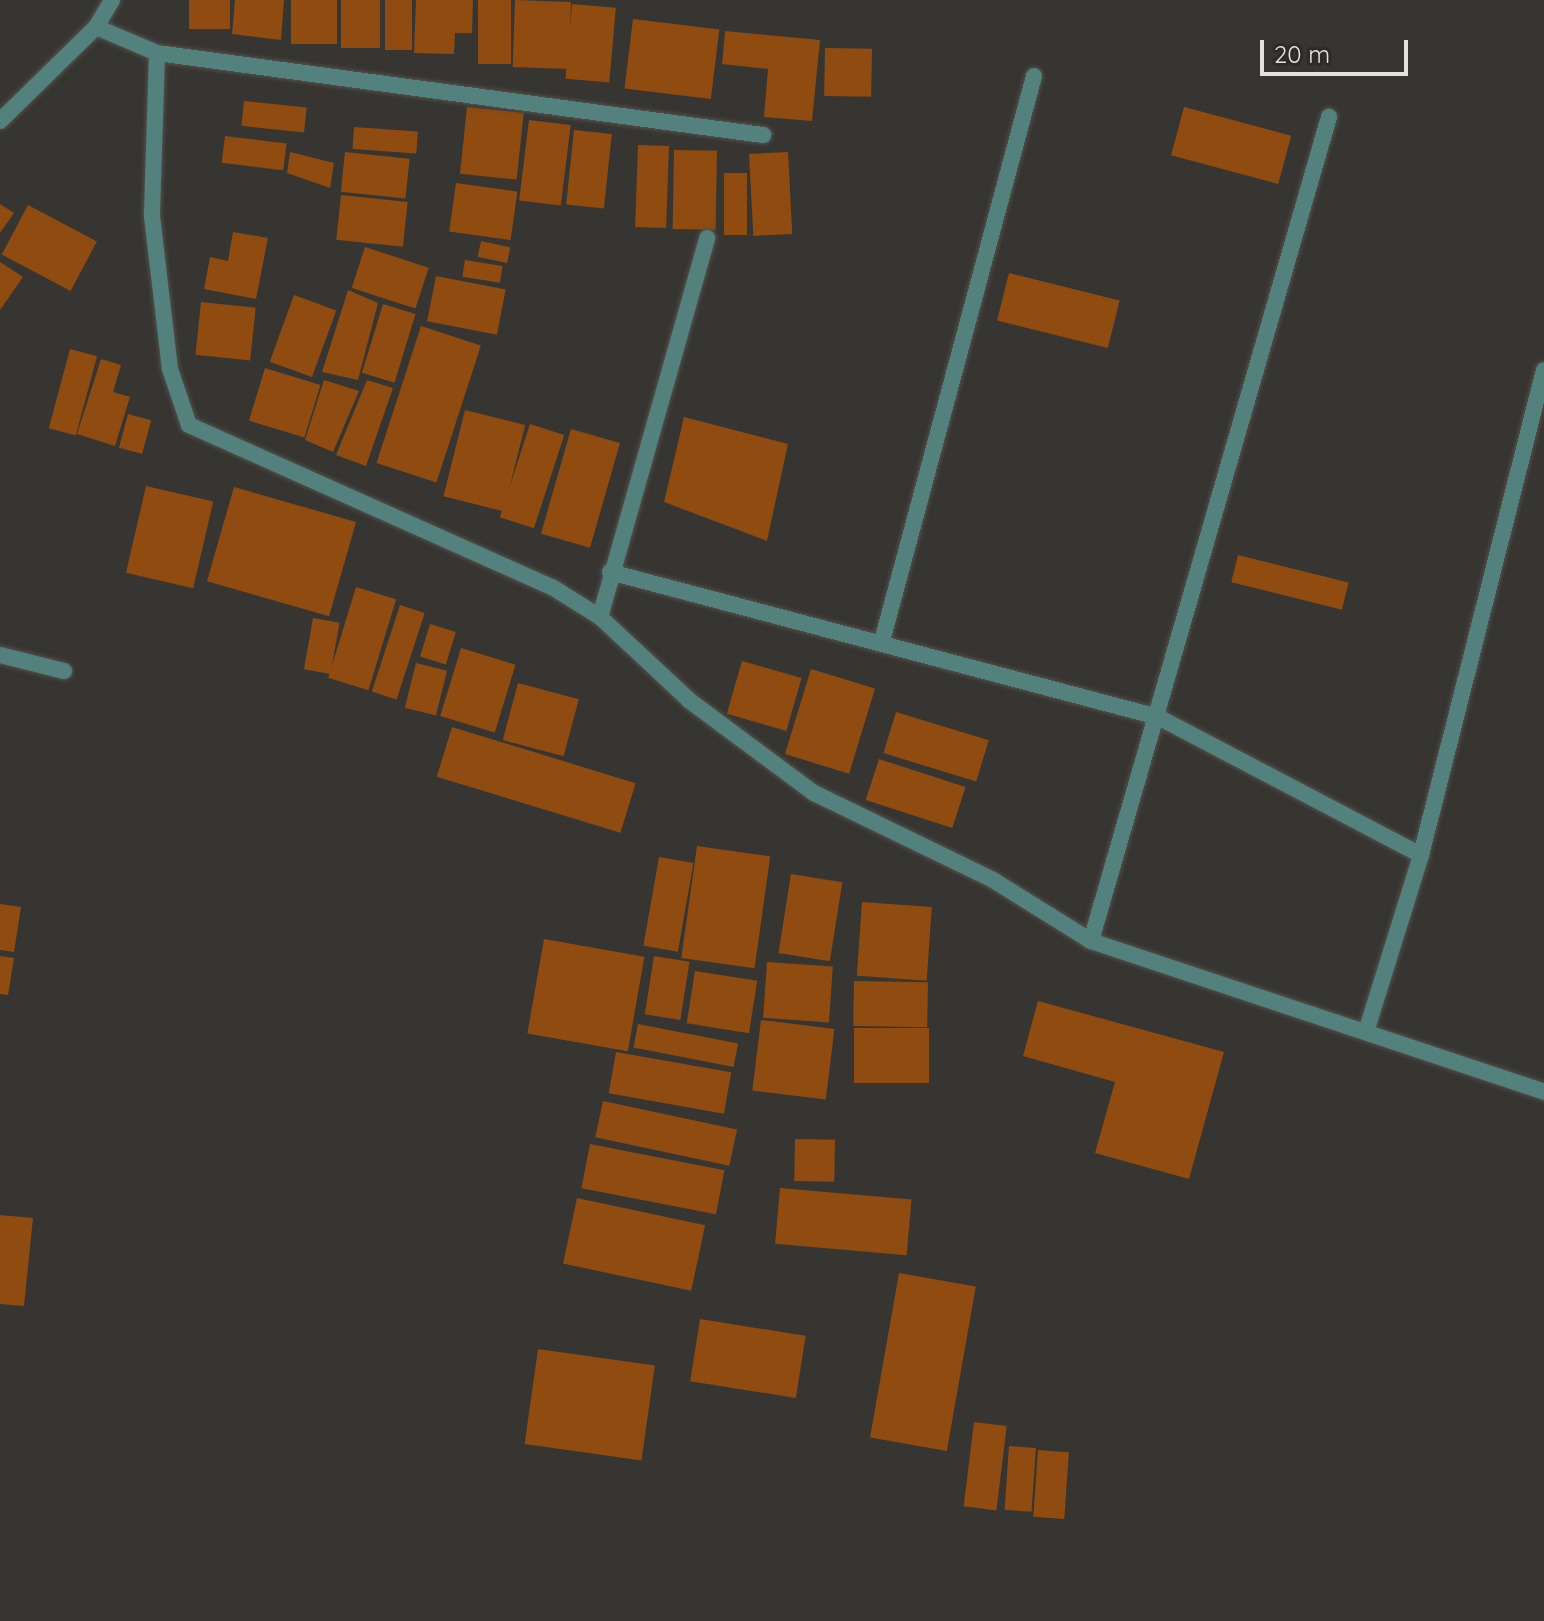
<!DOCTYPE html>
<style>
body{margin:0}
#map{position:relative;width:1544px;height:1621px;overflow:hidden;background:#373531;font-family:Quicksand,sans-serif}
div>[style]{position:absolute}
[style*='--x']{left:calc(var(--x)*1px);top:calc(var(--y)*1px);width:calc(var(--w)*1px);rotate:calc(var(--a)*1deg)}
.building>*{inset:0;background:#8f4b10;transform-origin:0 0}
.roads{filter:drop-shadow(0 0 2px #53514d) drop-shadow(0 0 2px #53514d)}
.minor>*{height:16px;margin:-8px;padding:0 8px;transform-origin:8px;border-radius:8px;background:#53817d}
.tertiary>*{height:16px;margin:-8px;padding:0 8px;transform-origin:8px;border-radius:8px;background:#53817d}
span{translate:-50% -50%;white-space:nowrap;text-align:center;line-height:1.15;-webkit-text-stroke:6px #2d2b27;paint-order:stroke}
.scale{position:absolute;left:1260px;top:40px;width:148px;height:36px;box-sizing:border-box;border:4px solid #e3e2e0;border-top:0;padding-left:10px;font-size:24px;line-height:28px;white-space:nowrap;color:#e3e2e0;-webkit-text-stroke:6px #2d2b27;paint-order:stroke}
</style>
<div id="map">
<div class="building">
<i style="left:189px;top:0;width:41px;height:29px"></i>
<i style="clip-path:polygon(235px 0,284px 0,281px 40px,232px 34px)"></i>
<i style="left:291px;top:0;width:46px;height:44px"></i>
<i style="left:341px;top:0;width:39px;height:48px"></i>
<i style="left:385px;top:0;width:27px;height:50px"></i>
<i style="clip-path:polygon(416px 0,473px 0,472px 33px,455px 33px,454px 54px,414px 53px)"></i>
<i style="left:478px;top:0;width:33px;height:64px"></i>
<i style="left:515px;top:0;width:56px;height:67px;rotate:2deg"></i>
<i style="left:572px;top:4px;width:44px;height:75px;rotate:5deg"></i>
<i style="left:633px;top:19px;width:87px;height:70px;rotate:7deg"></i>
<i style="clip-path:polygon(725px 31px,820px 40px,812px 121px,764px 117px,768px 69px,722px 64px)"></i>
<i style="left:825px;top:48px;width:47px;height:48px;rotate:1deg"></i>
<i style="left:244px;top:101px;width:63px;height:25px;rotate:6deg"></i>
<i style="left:467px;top:107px;width:57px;height:67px;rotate:6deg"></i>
<i style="left:1184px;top:107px;width:111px;height:50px;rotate:15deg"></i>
<i style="left:529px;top:120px;width:42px;height:81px;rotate:7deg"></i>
<i style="left:354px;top:127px;width:64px;height:22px;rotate:4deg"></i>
<i style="left:574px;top:130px;width:38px;height:75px;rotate:6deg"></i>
<i style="left:225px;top:136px;width:62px;height:27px;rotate:7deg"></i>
<i style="left:638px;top:145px;width:31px;height:82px;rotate:2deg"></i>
<i style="left:674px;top:150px;width:43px;height:79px;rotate:1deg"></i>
<i style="clip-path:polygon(290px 152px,334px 163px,330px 188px,287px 173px)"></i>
<i style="left:345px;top:152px;width:65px;height:40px;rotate:6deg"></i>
<i style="left:788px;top:152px;width:82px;height:39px;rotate:87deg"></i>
<i style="left:724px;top:173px;width:23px;height:62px"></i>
<i style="left:456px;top:183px;width:62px;height:49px;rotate:8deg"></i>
<i style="left:341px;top:195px;width:67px;height:45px;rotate:6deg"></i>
<i style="clip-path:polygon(0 204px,14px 213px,0 233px)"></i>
<i style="left:28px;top:205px;width:78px;height:56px;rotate:28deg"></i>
<i style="clip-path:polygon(233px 232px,268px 238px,256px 299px,204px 289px,210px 257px,228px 261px)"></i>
<i style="left:481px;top:241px;width:30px;height:16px;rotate:12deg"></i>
<i style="left:365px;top:247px;width:67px;height:43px;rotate:18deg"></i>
<i style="left:465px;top:260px;width:38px;height:17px;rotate:9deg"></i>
<i style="clip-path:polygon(0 262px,23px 277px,0 310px)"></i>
<i style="left:1009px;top:273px;width:114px;height:49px;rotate:14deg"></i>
<i style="left:436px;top:276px;width:71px;height:46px;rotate:11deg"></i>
<i style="clip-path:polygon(348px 290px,378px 303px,358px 380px,322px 372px)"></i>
<i style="left:294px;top:295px;width:45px;height:71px;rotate:20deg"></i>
<i style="left:201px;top:302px;width:55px;height:53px;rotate:6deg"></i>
<i style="left:383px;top:304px;width:34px;height:72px;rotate:17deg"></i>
<i style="left:421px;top:326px;width:63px;height:144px;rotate:18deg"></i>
<i style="left:70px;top:349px;width:28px;height:82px;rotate:15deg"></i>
<i style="clip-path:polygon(101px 359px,121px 365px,113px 392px,130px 397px,115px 446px,77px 434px)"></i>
<i style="left:265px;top:368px;width:58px;height:55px;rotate:17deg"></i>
<i style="clip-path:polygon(324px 380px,359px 391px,333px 452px,305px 440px)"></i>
<i style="clip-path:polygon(367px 380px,393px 388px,366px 466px,336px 455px)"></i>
<i style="left:465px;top:410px;width:62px;height:89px;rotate:14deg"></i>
<i style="left:128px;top:414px;width:24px;height:35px;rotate:15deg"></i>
<i style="clip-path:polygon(684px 417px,788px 444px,767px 541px,664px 502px)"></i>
<i style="left:530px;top:424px;width:36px;height:98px;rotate:18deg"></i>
<i style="left:571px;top:429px;width:51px;height:109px;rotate:16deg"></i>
<i style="left:146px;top:486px;width:69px;height:89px;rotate:13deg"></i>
<i style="left:234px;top:487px;width:127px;height:98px;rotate:16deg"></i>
<i style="left:1238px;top:555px;width:114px;height:28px;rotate:14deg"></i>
<i style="left:356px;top:587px;width:42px;height:95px;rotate:17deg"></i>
<i style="left:400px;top:605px;width:26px;height:91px;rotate:18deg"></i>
<i style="left:313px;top:618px;width:27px;height:52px;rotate:10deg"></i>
<i style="left:430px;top:624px;width:27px;height:34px;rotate:17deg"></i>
<i style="left:461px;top:648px;width:57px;height:71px;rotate:17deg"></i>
<i style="left:742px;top:661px;width:62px;height:55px;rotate:16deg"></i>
<i style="left:416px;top:663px;width:32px;height:46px;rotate:14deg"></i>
<i style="left:811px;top:669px;width:67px;height:89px;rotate:17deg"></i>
<i style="left:518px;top:683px;width:63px;height:59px;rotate:15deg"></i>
<i style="left:896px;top:712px;width:97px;height:43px;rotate:17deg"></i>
<i style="left:452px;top:727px;width:192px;height:52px;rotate:17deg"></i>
<i style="left:879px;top:759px;width:91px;height:43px;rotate:18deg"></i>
<i style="left:697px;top:846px;width:74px;height:113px;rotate:8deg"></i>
<i style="left:659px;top:857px;width:35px;height:90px;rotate:10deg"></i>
<i style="left:791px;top:874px;width:52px;height:80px;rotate:9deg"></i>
<i style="left:862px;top:902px;width:70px;height:74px;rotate:4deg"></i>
<i style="clip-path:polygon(0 904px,21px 907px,14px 952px,0 950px)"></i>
<i style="left:544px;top:939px;width:102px;height:96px;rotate:10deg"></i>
<i style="clip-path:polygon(0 956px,14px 958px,8px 995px,0 994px)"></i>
<i style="left:654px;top:956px;width:36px;height:59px;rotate:9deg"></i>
<i style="left:767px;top:962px;width:66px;height:56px;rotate:4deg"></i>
<i style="left:695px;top:971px;width:63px;height:53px;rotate:9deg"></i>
<i style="left:854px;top:981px;width:74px;height:45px;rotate:1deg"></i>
<i style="clip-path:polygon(1038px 1001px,1224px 1052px,1189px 1179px,1095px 1153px,1115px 1082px,1023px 1056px)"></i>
<i style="left:761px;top:1020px;width:74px;height:71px;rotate:7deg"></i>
<i style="left:638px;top:1024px;width:102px;height:24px;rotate:11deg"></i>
<i style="left:929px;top:1028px;width:55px;height:75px;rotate:90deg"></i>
<i style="left:616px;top:1052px;width:117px;height:42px;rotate:10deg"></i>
<i style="left:603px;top:1101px;width:137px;height:37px;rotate:12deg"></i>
<i style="left:795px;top:1139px;width:40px;height:42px;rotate:1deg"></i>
<i style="left:590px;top:1144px;width:137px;height:45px;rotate:11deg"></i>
<i style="left:780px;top:1188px;width:132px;height:56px;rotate:5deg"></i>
<i style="left:577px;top:1198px;width:131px;height:67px;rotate:12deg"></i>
<i style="clip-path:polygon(0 1215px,33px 1218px,24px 1306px,0 1304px)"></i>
<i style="left:899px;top:1273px;width:78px;height:167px;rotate:10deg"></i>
<i style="left:700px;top:1319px;width:107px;height:63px;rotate:9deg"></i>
<i style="left:538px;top:1349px;width:118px;height:96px;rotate:8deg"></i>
<i style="left:974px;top:1422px;width:33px;height:85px;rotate:7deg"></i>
<i style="left:1009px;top:1446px;width:27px;height:64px;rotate:4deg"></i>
<i style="left:1038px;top:1450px;width:31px;height:67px;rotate:4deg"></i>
</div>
<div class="roads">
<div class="minor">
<i style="--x:96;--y:27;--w:66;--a:23.1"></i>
<i style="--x:157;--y:53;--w:163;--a:91.8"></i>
<i style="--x:152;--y:216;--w:154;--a:83.3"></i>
<i style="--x:170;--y:369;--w:59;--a:71.3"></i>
<i style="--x:189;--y:425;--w:398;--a:24.1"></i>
<i style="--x:552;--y:587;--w:57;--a:32"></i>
<i style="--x:600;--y:617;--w:123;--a:43"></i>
<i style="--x:690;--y:701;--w:154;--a:36.6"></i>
<i style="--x:814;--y:793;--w:199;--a:25.9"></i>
<i style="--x:993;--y:880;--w:115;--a:31.9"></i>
<i style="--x:1091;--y:941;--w:478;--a:18.4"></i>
<i style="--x:157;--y:53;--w:612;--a:7.71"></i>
<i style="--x:610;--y:572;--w:567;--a:14.82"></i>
<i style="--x:1158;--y:717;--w:297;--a:27.7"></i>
<i style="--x:1421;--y:855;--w:500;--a:-75.77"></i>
<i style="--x:600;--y:617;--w:394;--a:-74.2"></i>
<i style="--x:882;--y:641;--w:585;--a:-74.94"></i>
<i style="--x:0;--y:655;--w:66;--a:14"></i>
<i style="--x:1091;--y:941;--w:858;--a:-73.89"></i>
<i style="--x:1366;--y:1032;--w:185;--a:-72.7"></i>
</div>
<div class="tertiary">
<i style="--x:0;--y:121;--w:134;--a:-44.4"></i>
<i style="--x:96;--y:27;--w:31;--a:-59"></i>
</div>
</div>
<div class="scale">20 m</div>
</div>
